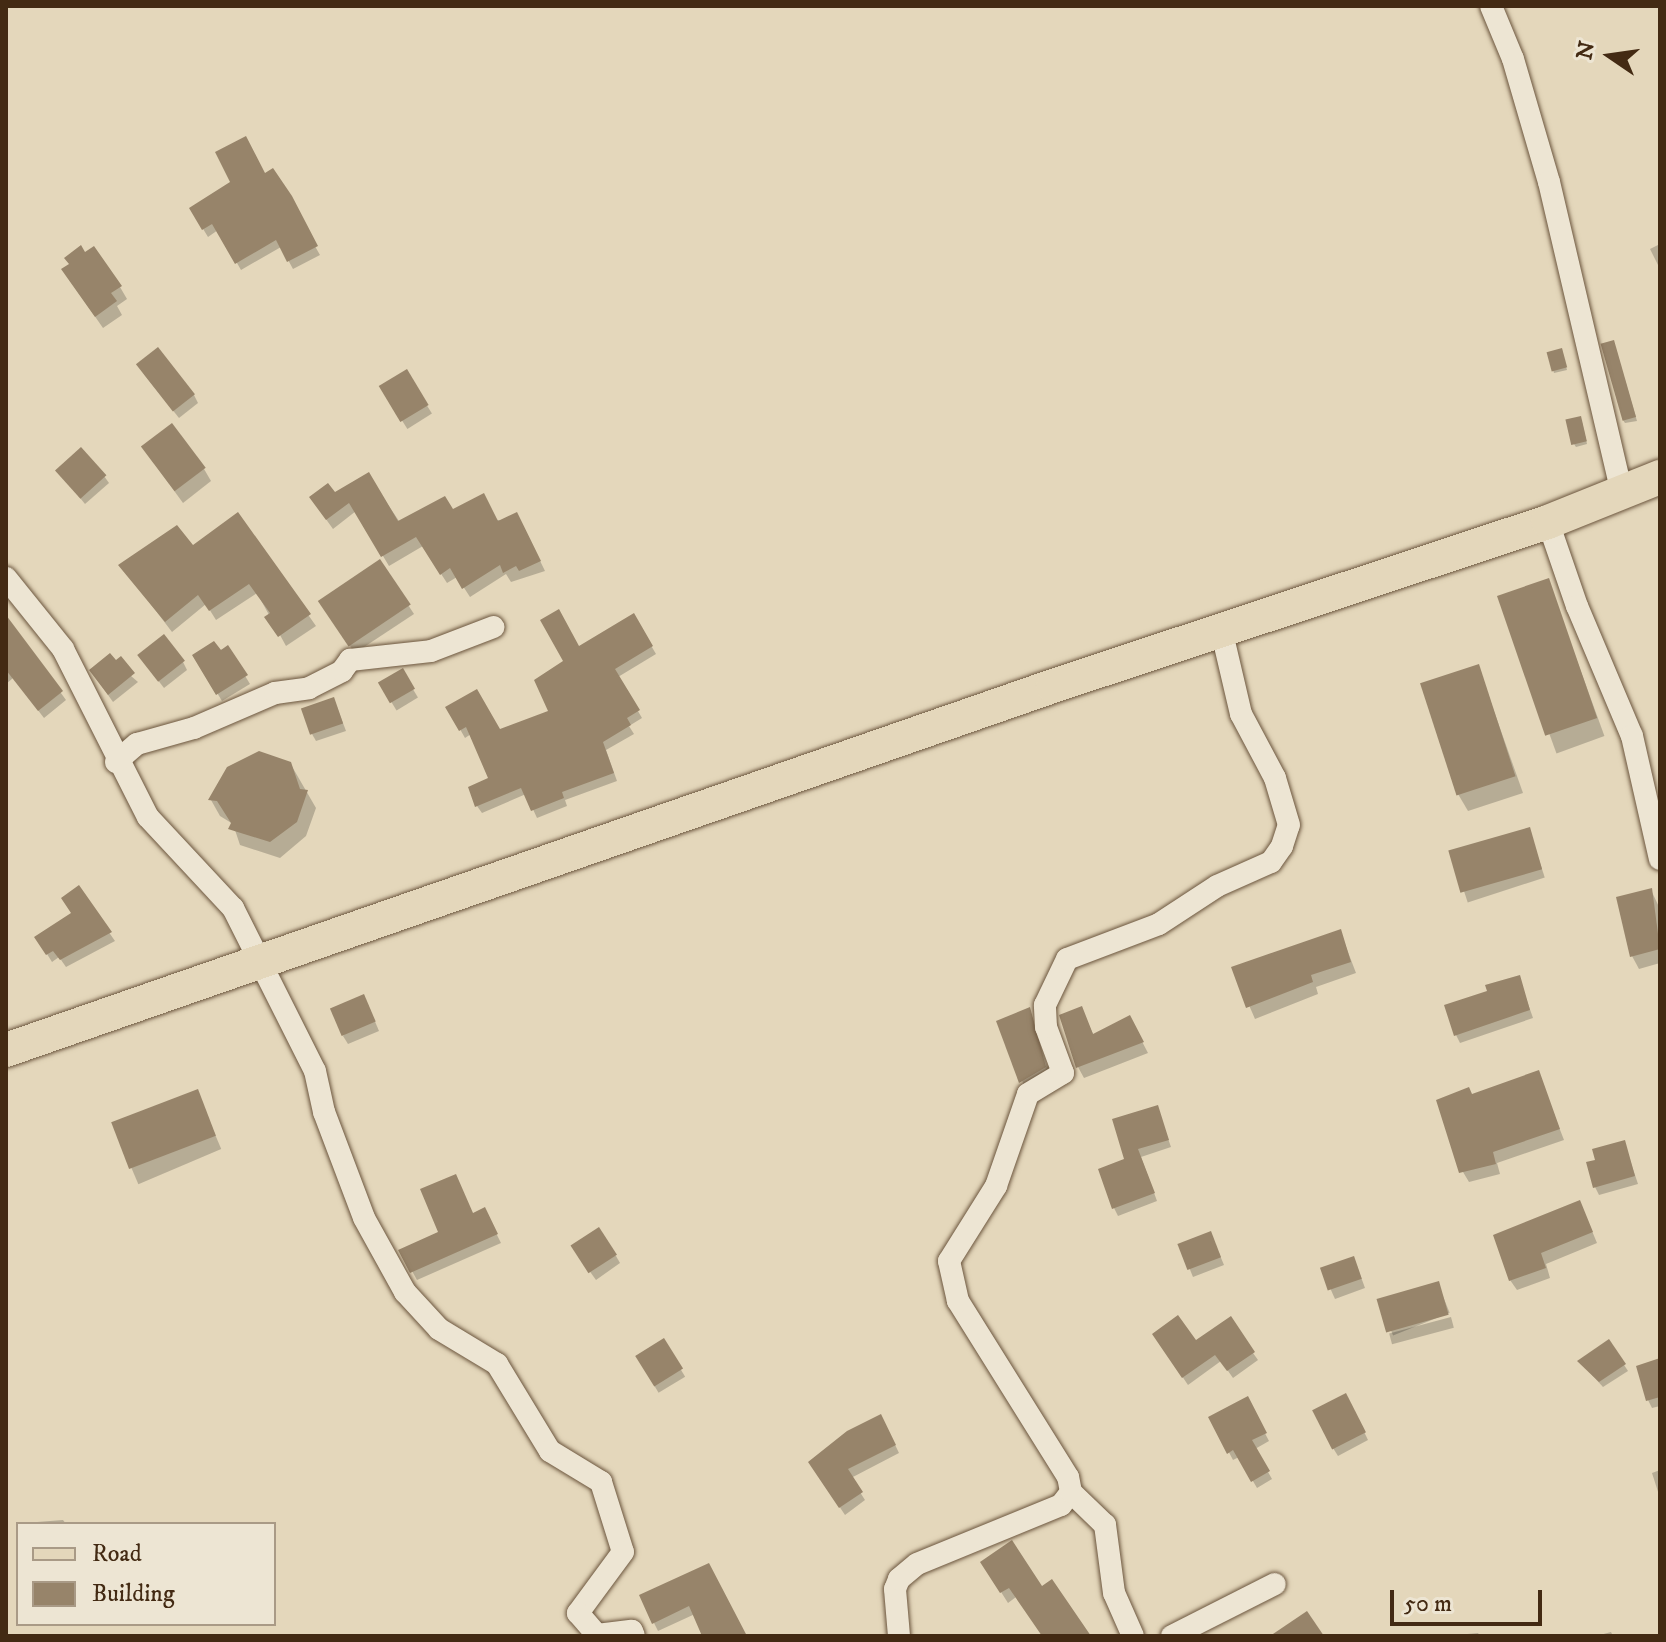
<!DOCTYPE html>
<style>
body{margin:0}
#map{position:relative;width:1666px;height:1642px;overflow:hidden;background:#e4d7bb;font-family:"IM FELL DW Pica",serif}
div>[style]{position:absolute}
[style*='--x']{left:calc(var(--x)*1px);top:calc(var(--y)*1px);width:calc(var(--w)*1px);rotate:calc(var(--a)*1deg)}
.shadow>*{inset:0;background:#0003;transform-origin:0 0}
.building>*{inset:0;background:#97846a;transform-origin:0 0}
.roads{filter:drop-shadow(0 0 2px #6b553d) drop-shadow(0 0 2px #6b553d)}
.street>*{height:22px;margin:-11px;padding:0 11px;transform-origin:11px;border-radius:11px;background:#ede5d3}
.primary>*{height:34px;margin:-17px;padding:0 17px;transform-origin:17px;border-radius:17px;background:#e4d7bb}
span{translate:-50% -50%;white-space:nowrap;text-align:center;line-height:1.15;-webkit-text-stroke:6px #ede5d3;paint-order:stroke}
.frame{position:absolute;inset:0;border:8px solid #432a13;pointer-events:none}
.legend{position:absolute;left:16px;top:1522px;width:260px;height:104px;box-sizing:border-box;background:#ede5d3;border:2px solid #a99a86;margin:0;padding:10px 14px;list-style:none;font-size:24px;color:#432a13}
.legend li{display:flex;align-items:center;gap:16px;height:40px}
.legend b{width:40px;border:2px solid #a99a86}
.north{position:absolute;left:1570px;top:16px;width:80px;height:80px;-webkit-text-stroke:6px #ede5d3;paint-order:stroke;rotate:283deg;font-size:22px;font-weight:700;line-height:32px;text-align:center;color:#432a13}
.north::after{content:'';display:block;margin:auto;width:28px;height:36px;background:#432a13;clip-path:polygon(50% 0,100% 100%,50% 72%,0 100%)}
.scale{position:absolute;left:1390px;top:1590px;width:152px;height:36px;box-sizing:border-box;border:4px solid #432a13;border-top:0;padding-left:10px;font-size:24px;line-height:28px;white-space:nowrap;color:#432a13;-webkit-text-stroke:6px #ede5d3;paint-order:stroke}
</style>
<div id="map">
<div class="shadow">
<i style="clip-path:polygon(272px 171px,320px 255px,293px 269px,281px 247px,241px 270px,218px 230px,208px 237px,191px 209px)"></i>
<i style="clip-path:polygon(1660px 244px,1660px 269px,1650px 249px)"></i>
<i style="clip-path:polygon(71px 282px,120px 287px,127px 299px,117px 306px,122px 315px,103px 328px)"></i>
<i style="clip-path:polygon(1615px 346px,1637px 421px,1625px 423px,1623px 420px)"></i>
<i style="clip-path:polygon(1562px 353px,1567px 370px,1554px 373px,1553px 370px)"></i>
<i style="left:406px;top:372px;width:49px;height:29px;rotate:58deg"></i>
<i style="clip-path:polygon(143px 373px,194px 395px,198px 403px,179px 418px)"></i>
<i style="clip-path:polygon(1582px 422px,1587px 444px,1576px 447px,1574px 444px)"></i>
<i style="clip-path:polygon(143px 448px,204px 469px,211px 481px,183px 503px)"></i>
<i style="clip-path:polygon(58px 471px,104px 476px,109px 483px,85px 504px)"></i>
<i style="clip-path:polygon(368px 475px,401px 524px,452px 512px,522px 524px,545px 571px,511px 582px,506px 574px,470px 597px,457px 577px,447px 583px,423px 546px,389px 566px,356px 511px,333px 529px,318px 508px)"></i>
<i style="clip-path:polygon(238px 515px,316px 626px,286px 646px,257px 593px,216px 620px,206px 604px,172px 632px,121px 565px,192px 548px)"></i>
<i style="clip-path:polygon(380px 562px,414px 614px,355px 653px,327px 612px)"></i>
<i style="left:1548px;top:581px;width:165px;height:51px;rotate:70deg"></i>
<i style="clip-path:polygon(633px 615px,656px 654px,618px 677px,642px 718px,629px 726px,634px 734px,606px 750px,617px 781px,565px 800px,567px 806px,537px 818px,526px 794px,482px 813px,477px 806px,490px 780px,471px 734px,465px 738px,448px 708px,499px 732px,550px 712px,566px 662px,578px 648px)"></i>
<i style="clip-path:polygon(13px 627px,66px 700px,44px 718px,13px 678px,6px 684px,6px 632px)"></i>
<i style="clip-path:polygon(228px 648px,250px 684px,222px 701px,195px 656px)"></i>
<i style="clip-path:polygon(144px 662px,183px 662px,187px 670px,164px 688px)"></i>
<i style="clip-path:polygon(116px 663px,138px 682px,113px 702px,96px 678px)"></i>
<i style="clip-path:polygon(1478px 666px,1523px 793px,1468px 811px,1458px 794px)"></i>
<i style="left:402px;top:671px;width:31px;height:25px;rotate:59deg"></i>
<i style="clip-path:polygon(337px 707px,346px 731px,316px 741px,312px 734px)"></i>
<i style="clip-path:polygon(290px 763px,316px 808px,306px 836px,280px 858px,240px 845px,233px 824px,220px 816px,211px 800px)"></i>
<i style="left:1529px;top:829px;width:51px;height:81px;rotate:72deg"></i>
<i style="clip-path:polygon(78px 888px,115px 941px,66px 967px,59px 957px,52px 962px,37px 938px,73px 914px)"></i>
<i style="clip-path:polygon(1651px 890px,1660px 909px,1660px 963px,1639px 969px,1632px 956px)"></i>
<i style="clip-path:polygon(1340px 931px,1356px 973px,1316px 987px,1318px 994px,1255px 1019px,1233px 968px)"></i>
<i style="clip-path:polygon(1519px 978px,1533px 1018px,1460px 1043px,1456px 1035px,1489px 993px)"></i>
<i style="clip-path:polygon(368px 1005px,379px 1031px,348px 1044px,343px 1036px)"></i>
<i style="clip-path:polygon(1081px 1008px,1094px 1036px,1135px 1028px,1148px 1053px,1084px 1078px,1078px 1067px)"></i>
<i style="clip-path:polygon(1029px 1010px,1052px 1080px,1028px 1095px,998px 1022px)"></i>
<i style="clip-path:polygon(1538px 1073px,1564px 1140px,1497px 1163px,1500px 1174px,1469px 1182px,1463px 1172px,1472px 1096px)"></i>
<i style="left:197px;top:1092px;width:62px;height:90px;rotate:67deg"></i>
<i style="clip-path:polygon(1157px 1107px,1171px 1147px,1141px 1157px,1157px 1201px,1118px 1216px,1114px 1208px,1127px 1160px)"></i>
<i style="clip-path:polygon(1624px 1142px,1638px 1184px,1599px 1195px,1595px 1187px,1598px 1161px)"></i>
<i style="clip-path:polygon(1580px 1202px,1597px 1243px,1546px 1264px,1550px 1278px,1517px 1290px,1510px 1280px)"></i>
<i style="clip-path:polygon(473px 1215px,488px 1217px,501px 1243px,417px 1280px,401px 1251px)"></i>
<i style="clip-path:polygon(1214px 1241px,1224px 1265px,1193px 1277px,1180px 1245px)"></i>
<i style="clip-path:polygon(578px 1255px,616px 1256px,620px 1263px,596px 1280px)"></i>
<i style="clip-path:polygon(1357px 1266px,1365px 1288px,1335px 1299px,1322px 1270px)"></i>
<i style="left:1438px;top:1284px;width:31px;height:61px;rotate:68deg"></i>
<i style="left:1451px;top:1317px;width:11px;height:64px;rotate:75deg"></i>
<i style="left:663px;top:1340px;width:43px;height:31px;rotate:59deg"></i>
<i style="clip-path:polygon(1159px 1342px,1253px 1353px,1258px 1360px,1233px 1378px,1221px 1361px,1188px 1385px)"></i>
<i style="clip-path:polygon(1609px 1342px,1628px 1371px,1603px 1387px,1580px 1362px)"></i>
<i style="clip-path:polygon(1660px 1360px,1660px 1406px,1652px 1408px,1648px 1400px)"></i>
<i style="clip-path:polygon(1247px 1399px,1269px 1441px,1255px 1449px,1272px 1479px,1257px 1488px,1239px 1457px,1233px 1460px,1211px 1418px)"></i>
<i style="clip-path:polygon(1350px 1403px,1368px 1440px,1338px 1456px,1333px 1448px)"></i>
<i style="clip-path:polygon(885px 1424px,899px 1453px,851px 1478px,865px 1500px,845px 1515px,815px 1470px)"></i>
<i style="clip-path:polygon(1660px 1470px,1660px 1498px,1652px 1473px)"></i>
<i style="clip-path:polygon(63px 1520px,66px 1524px,24px 1524px,24px 1523px)"></i>
<i style="clip-path:polygon(708px 1566px,745px 1636px,704px 1636px,695px 1614px,658px 1631px,654px 1623px)"></i>
<i style="clip-path:polygon(989px 1573px,1041px 1589px,1088px 1636px,1043px 1636px,1016px 1597px,1008px 1603px)"></i>
<i style="clip-path:polygon(1611px 1632px,1613px 1636px,1596px 1636px)"></i>
<i style="clip-path:polygon(1478px 1633px,1480px 1636px,1446px 1636px)"></i>
</div>
<div class="building">
<i style="clip-path:polygon(246px 136px,265px 173px,273px 168px,292px 196px,318px 246px,287px 262px,276px 240px,235px 264px,212px 224px,202px 230px,189px 208px,230px 182px,215px 152px)"></i>
<i style="clip-path:polygon(81px 245px,85px 252px,94px 246px,122px 286px,111px 293px,117px 301px,95px 317px,61px 269px,69px 264px,64px 258px)"></i>
<i style="left:1614px;top:340px;width:80px;height:14px;rotate:74deg"></i>
<i style="left:158px;top:347px;width:60px;height:28px;rotate:52deg"></i>
<i style="left:1562px;top:348px;width:20px;height:16px;rotate:75deg"></i>
<i style="left:407px;top:369px;width:42px;height:33px;rotate:59deg"></i>
<i style="left:1581px;top:416px;width:26px;height:16px;rotate:77deg"></i>
<i style="left:172px;top:423px;width:56px;height:39px;rotate:53deg"></i>
<i style="left:81px;top:447px;width:38px;height:35px;rotate:48deg"></i>
<i style="clip-path:polygon(369px 472px,398px 521px,445px 496px,453px 509px,484px 493px,498px 521px,517px 512px,541px 561px,519px 571px,516px 566px,503px 573px,500px 565px,462px 589px,450px 568px,440px 575px,416px 537px,381px 557px,349px 503px,326px 520px,309px 497px,328px 483px,335px 492px)"></i>
<i style="clip-path:polygon(238px 512px,311px 614px,278px 637px,264px 617px,270px 613px,249px 584px,209px 611px,198px 595px,165px 622px,118px 565px,177px 525px,193px 545px)"></i>
<i style="left:380px;top:559px;width:55px;height:75px;rotate:56deg"></i>
<i style="left:1549px;top:578px;width:148px;height:55px;rotate:71deg"></i>
<i style="clip-path:polygon(559px 609px,579px 646px,634px 613px,653px 646px,615px 669px,640px 710px,627px 718px,631px 725px,603px 742px,614px 773px,562px 792px,564px 798px,531px 811px,521px 788px,475px 807px,468px 787px,488px 778px,466px 727px,459px 731px,445px 707px,477px 689px,500px 729px,548px 711px,534px 680px,563px 661px,540px 620px)"></i>
<i style="clip-path:polygon(6px 615px,63px 691px,38px 711px,6px 670px)"></i>
<i style="left:164px;top:634px;width:34px;height:34px;rotate:52deg"></i>
<i style="clip-path:polygon(214px 641px,221px 650px,228px 645px,248px 675px,216px 695px,192px 655px)"></i>
<i style="clip-path:polygon(110px 653px,116px 660px,121px 656px,135px 673px,108px 695px,89px 670px)"></i>
<i style="left:1479px;top:664px;width:118px;height:62px;rotate:72deg"></i>
<i style="left:403px;top:668px;width:24px;height:29px;rotate:60deg"></i>
<i style="left:334px;top:697px;width:28px;height:35px;rotate:71deg"></i>
<i style="clip-path:polygon(259px 751px,291px 762px,300px 789px,308px 790px,297px 822px,270px 842px,228px 829px,231px 823px,217px 801px,208px 800px,227px 767px)"></i>
<i style="left:1530px;top:827px;width:44px;height:85px;rotate:74deg"></i>
<i style="clip-path:polygon(79px 885px,112px 932px,60px 960px,53px 951px,46px 955px,34px 937px,71px 913px,61px 898px)"></i>
<i style="clip-path:polygon(1652px 888px,1660px 949px,1630px 957px,1616px 897px)"></i>
<i style="clip-path:polygon(1341px 929px,1351px 962px,1311px 975px,1313px 982px,1246px 1008px,1231px 967px)"></i>
<i style="clip-path:polygon(1520px 975px,1530px 1010px,1454px 1036px,1444px 1005px,1487px 991px,1485px 985px)"></i>
<i style="left:364px;top:994px;width:30px;height:37px;rotate:67deg"></i>
<i style="clip-path:polygon(1082px 1006px,1093px 1034px,1130px 1015px,1144px 1042px,1076px 1068px,1059px 1015px)"></i>
<i style="clip-path:polygon(1030px 1007px,1046px 1067px,1019px 1083px,996px 1021px)"></i>
<i style="clip-path:polygon(1539px 1070px,1560px 1129px,1493px 1152px,1496px 1164px,1459px 1173px,1436px 1100px,1469px 1087px,1472px 1094px)"></i>
<i style="left:198px;top:1089px;width:50px;height:93px;rotate:69deg"></i>
<i style="clip-path:polygon(1158px 1105px,1169px 1140px,1138px 1149px,1155px 1193px,1112px 1209px,1098px 1169px,1124px 1159px,1112px 1119px)"></i>
<i style="clip-path:polygon(1625px 1140px,1635px 1176px,1593px 1188px,1586px 1162px,1595px 1160px,1592px 1149px)"></i>
<i style="clip-path:polygon(456px 1174px,473px 1213px,485px 1207px,498px 1234px,410px 1273px,398px 1250px,438px 1232px,420px 1189px)"></i>
<i style="clip-path:polygon(1580px 1200px,1593px 1232px,1541px 1253px,1546px 1268px,1509px 1281px,1493px 1235px)"></i>
<i style="left:599px;top:1227px;width:33px;height:34px;rotate:57deg"></i>
<i style="left:1211px;top:1231px;width:28px;height:36px;rotate:69deg"></i>
<i style="left:1354px;top:1256px;width:24px;height:36px;rotate:71deg"></i>
<i style="left:1439px;top:1281px;width:35px;height:65px;rotate:74deg"></i>
<i style="clip-path:polygon(1178px 1315px,1196px 1340px,1231px 1316px,1255px 1352px,1227px 1371px,1215px 1355px,1182px 1378px,1152px 1334px)"></i>
<i style="left:664px;top:1338px;width:36px;height:34px;rotate:58deg"></i>
<i style="clip-path:polygon(1609px 1339px,1626px 1364px,1599px 1382px,1577px 1361px)"></i>
<i style="clip-path:polygon(1660px 1358px,1660px 1397px,1646px 1401px,1636px 1366px)"></i>
<i style="left:1346px;top:1393px;width:44px;height:38px;rotate:63deg"></i>
<i style="clip-path:polygon(1248px 1396px,1267px 1433px,1252px 1440px,1270px 1471px,1251px 1482px,1233px 1450px,1227px 1454px,1208px 1417px)"></i>
<i style="clip-path:polygon(881px 1414px,896px 1445px,848px 1469px,863px 1492px,839px 1508px,808px 1462px,847px 1431px)"></i>
<i style="clip-path:polygon(1012px 1540px,1042px 1586px,1052px 1579px,1091px 1636px,1042px 1636px,1009px 1588px,1000px 1593px,980px 1562px)"></i>
<i style="clip-path:polygon(709px 1563px,747px 1636px,702px 1636px,689px 1606px,652px 1624px,639px 1595px)"></i>
<i style="clip-path:polygon(1307px 1611px,1324px 1636px,1270px 1636px)"></i>
</div>
<div class="roads">
<div class="street">
<i style="--x:1491;--y:6;--w:57;--a:67.5"></i>
<i style="--x:1513;--y:59;--w:128;--a:73.7"></i>
<i style="--x:1549;--y:182;--w:316;--a:76.8"></i>
<i style="--x:1548;--y:522;--w:89;--a:71"></i>
<i style="--x:1577;--y:606;--w:141;--a:67.1"></i>
<i style="--x:1632;--y:736;--w:126;--a:77.2"></i>
<i style="--x:6;--y:578;--w:91;--a:51.2"></i>
<i style="--x:63;--y:649;--w:188;--a:63.2"></i>
<i style="--x:148;--y:817;--w:125;--a:47"></i>
<i style="--x:233;--y:908;--w:182;--a:63.3"></i>
<i style="--x:315;--y:1071;--w:42;--a:77.6"></i>
<i style="--x:324;--y:1112;--w:113;--a:69.3"></i>
<i style="--x:364;--y:1218;--w:85;--a:61"></i>
<i style="--x:405;--y:1292;--w:50;--a:47.4"></i>
<i style="--x:439;--y:1329;--w:68;--a:31.1"></i>
<i style="--x:497;--y:1364;--w:102;--a:58.7"></i>
<i style="--x:550;--y:1451;--w:60;--a:31.3"></i>
<i style="--x:601;--y:1482;--w:73;--a:72.6"></i>
<i style="--x:623;--y:1552;--w:76;--a:126.4"></i>
<i style="--x:578;--y:1613;--w:29;--a:49"></i>
<i style="--x:597;--y:1635;--w:35;--a:-7"></i>
<i style="--x:632;--y:1631;--w:5;--a:68"></i>
<i style="--x:116;--y:762;--w:28;--a:-41"></i>
<i style="--x:137;--y:744;--w:59;--a:-15.7"></i>
<i style="--x:194;--y:728;--w:88;--a:-23.4"></i>
<i style="--x:275;--y:693;--w:34;--a:-8"></i>
<i style="--x:309;--y:688;--w:37;--a:-27"></i>
<i style="--x:342;--y:671;--w:14;--a:-54"></i>
<i style="--x:350;--y:660;--w:81;--a:-6.3"></i>
<i style="--x:431;--y:651;--w:67;--a:-20.9"></i>
<i style="--x:899;--y:1636;--w:47;--a:-94.9"></i>
<i style="--x:895;--y:1589;--w:11;--a:-68"></i>
<i style="--x:899;--y:1579;--w:23;--a:-40"></i>
<i style="--x:917;--y:1564;--w:156;--a:-22.3"></i>
<i style="--x:1061;--y:1505;--w:16;--a:-52"></i>
<i style="--x:1133;--y:1636;--w:47;--a:-113.8"></i>
<i style="--x:1114;--y:1593;--w:69;--a:-97.5"></i>
<i style="--x:1105;--y:1525;--w:47;--a:-135.9"></i>
<i style="--x:1071;--y:1492;--w:15;--a:-101"></i>
<i style="--x:1068;--y:1477;--w:208;--a:-122"></i>
<i style="--x:958;--y:1301;--w:41;--a:-102.7"></i>
<i style="--x:949;--y:1261;--w:89;--a:-57.9"></i>
<i style="--x:996;--y:1186;--w:97;--a:-70.8"></i>
<i style="--x:1028;--y:1094;--w:41;--a:-31"></i>
<i style="--x:1063;--y:1073;--w:49;--a:-110.3"></i>
<i style="--x:1046;--y:1027;--w:22;--a:-93"></i>
<i style="--x:1045;--y:1005;--w:51;--a:-64.4"></i>
<i style="--x:1067;--y:959;--w:98;--a:-20.8"></i>
<i style="--x:1159;--y:924;--w:69;--a:-33.2"></i>
<i style="--x:1217;--y:886;--w:59;--a:-24"></i>
<i style="--x:1271;--y:862;--w:19;--a:-55"></i>
<i style="--x:1282;--y:846;--w:22;--a:-72"></i>
<i style="--x:1289;--y:825;--w:49;--a:-106.6"></i>
<i style="--x:1275;--y:778;--w:72;--a:-118"></i>
<i style="--x:1241;--y:714;--w:87;--a:-103.2"></i>
<i style="--x:1172;--y:1636;--w:115;--a:-26.8"></i>
</div>
<div class="primary">
<i style="--x:6;--y:1050;--w:1108;--a:-19.17"></i>
<i style="--x:1053;--y:686;--w:521;--a:-18.33"></i>
<i style="--x:1548;--y:522;--w:121;--a:-21.9"></i>
</div>
</div>
<div class="frame"></div>
<ul class="legend">
<li><b style="height:10px;background:#e4d7bb"></b>Road</li>
<li><b style="height:22px;background:#97846a"></b>Building</li>
</ul>
<div class="north">N</div>
<div class="scale">50 m</div>
</div>
